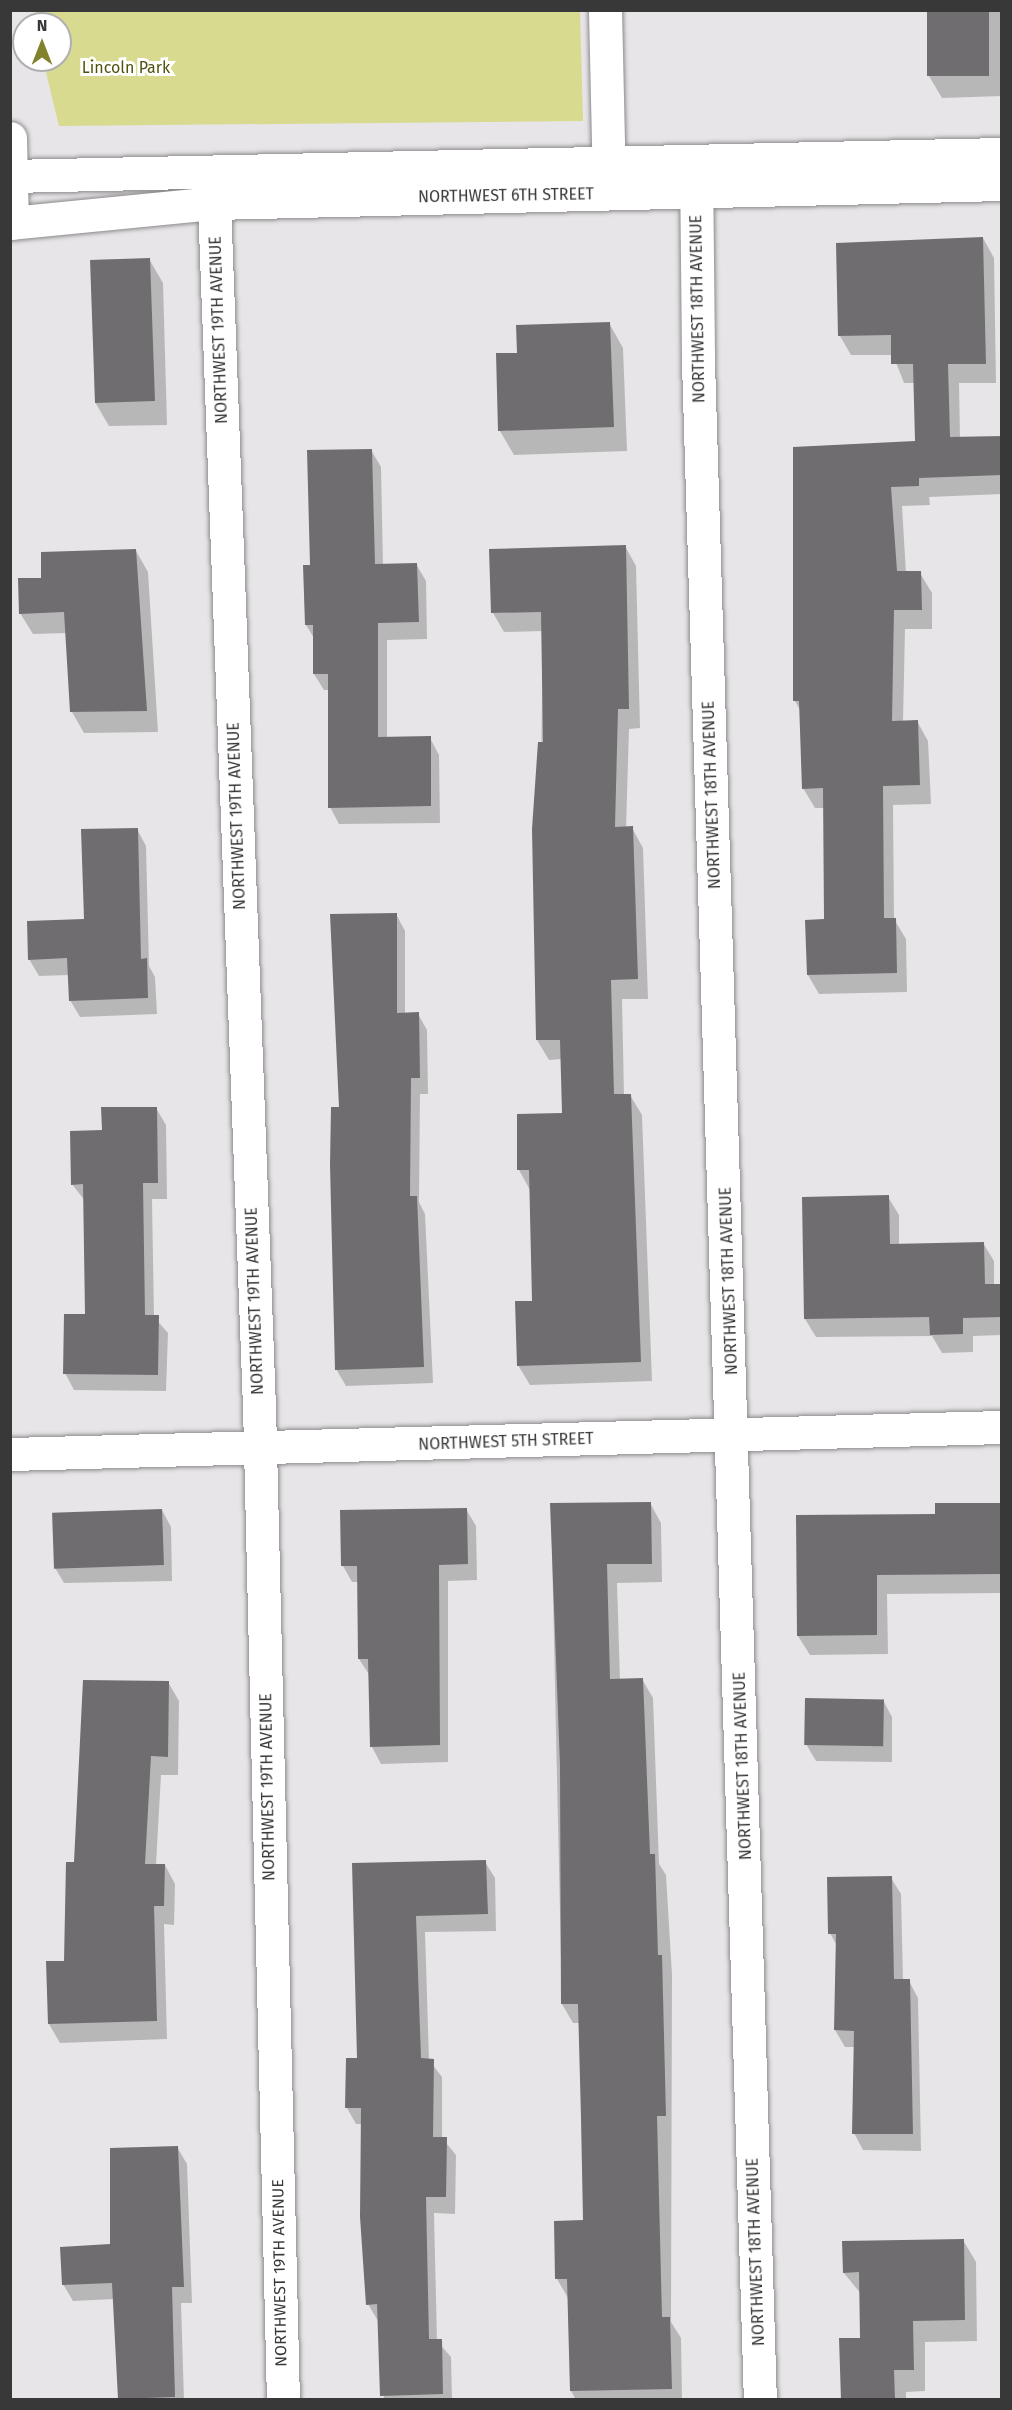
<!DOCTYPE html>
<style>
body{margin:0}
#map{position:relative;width:1012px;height:2410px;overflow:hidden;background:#e7e5e7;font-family:"Fira Sans",sans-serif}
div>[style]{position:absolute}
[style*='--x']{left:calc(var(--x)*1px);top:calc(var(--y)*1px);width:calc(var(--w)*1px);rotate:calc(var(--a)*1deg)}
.green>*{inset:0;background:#d7da8f}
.shadow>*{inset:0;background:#0003}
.building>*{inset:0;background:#706d70;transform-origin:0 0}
.roads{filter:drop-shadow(0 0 2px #8d8a8d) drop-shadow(0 0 2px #8d8a8d)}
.minor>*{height:33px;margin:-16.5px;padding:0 16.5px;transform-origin:16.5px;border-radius:16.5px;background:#fff}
.tertiary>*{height:33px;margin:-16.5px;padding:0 16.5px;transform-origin:16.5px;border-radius:16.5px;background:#fff}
span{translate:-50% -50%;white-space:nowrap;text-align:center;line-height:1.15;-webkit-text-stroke:6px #fff;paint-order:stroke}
.park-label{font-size:16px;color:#515210}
.street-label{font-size:16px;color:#393839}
.frame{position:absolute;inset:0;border:12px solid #393839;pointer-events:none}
.north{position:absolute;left:12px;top:12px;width:60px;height:60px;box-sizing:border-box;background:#fff;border:2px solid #b0afb0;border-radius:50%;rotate:0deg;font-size:16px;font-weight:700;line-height:24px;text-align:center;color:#393839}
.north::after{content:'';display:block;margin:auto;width:21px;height:27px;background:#81832c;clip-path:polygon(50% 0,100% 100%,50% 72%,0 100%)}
</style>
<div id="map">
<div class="green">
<i style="clip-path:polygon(36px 11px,580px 11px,583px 121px,59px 126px,43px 60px,60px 60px,60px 24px,37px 24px)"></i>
</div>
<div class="shadow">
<i style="clip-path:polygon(928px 10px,1002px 10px,1002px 96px,942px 98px,929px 76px)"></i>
<i style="clip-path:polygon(983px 238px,994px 258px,996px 383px,959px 383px,960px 439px,1002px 437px,1002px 494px,929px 497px,930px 505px,902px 506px,906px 573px,920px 573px,932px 593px,932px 629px,905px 629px,903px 722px,917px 721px,928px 741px,931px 804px,893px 805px,894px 919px,906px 939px,907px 992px,819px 994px,808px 975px,825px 921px,824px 808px,815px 808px,803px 788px,800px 710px,795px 701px,795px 448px,917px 443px,915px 383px,904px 383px,893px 355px,851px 355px,840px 336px)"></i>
<i style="clip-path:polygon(149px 259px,163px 283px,167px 425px,109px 426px,95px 402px,92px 260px)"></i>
<i style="clip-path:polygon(609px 323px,623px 348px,627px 451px,514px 455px,500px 431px,519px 354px)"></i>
<i style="clip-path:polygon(371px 450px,381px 467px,383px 565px,416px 564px,426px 581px,427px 639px,387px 640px,387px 738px,430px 738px,439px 755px,440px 823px,339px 824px,330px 807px,330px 690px,324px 690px,314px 674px,314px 638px,306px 625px,311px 567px)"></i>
<i style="clip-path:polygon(625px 546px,636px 566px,640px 728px,629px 729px,626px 828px,632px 828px,643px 848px,648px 999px,622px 999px,624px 1096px,630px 1095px,642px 1115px,652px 1381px,530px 1385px,518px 1365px,533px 1302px,530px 1190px,519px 1170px,518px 1116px,564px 1115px,562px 1059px,549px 1060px,537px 1040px,543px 631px,504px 632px,493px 613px)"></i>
<i style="clip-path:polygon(136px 551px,148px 572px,158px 732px,84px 733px,72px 712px,67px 633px,33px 634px,20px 613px,43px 579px)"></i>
<i style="clip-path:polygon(137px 829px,146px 846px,149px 966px,155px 977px,157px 1014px,80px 1017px,70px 1000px,69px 975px,39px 976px,29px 959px,86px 921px)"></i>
<i style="clip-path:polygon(396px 914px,405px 931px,405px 1014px,418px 1014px,427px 1030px,428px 1094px,420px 1094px,419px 1202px,425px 1214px,433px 1383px,346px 1386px,336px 1369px,341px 1108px)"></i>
<i style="clip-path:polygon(156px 1108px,166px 1125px,167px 1199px,152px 1199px,154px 1317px,168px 1333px,166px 1391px,74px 1390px,65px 1373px,87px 1316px,85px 1201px,72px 1184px,103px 1132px)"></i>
<i style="clip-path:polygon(888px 1197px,899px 1215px,899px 1245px,983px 1243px,994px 1261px,994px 1285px,1002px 1285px,1002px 1335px,973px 1336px,973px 1352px,942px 1353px,932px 1336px,816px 1337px,805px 1319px)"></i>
<i style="clip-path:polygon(650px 1503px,661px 1523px,662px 1582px,617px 1583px,620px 1680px,642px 1679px,653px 1698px,659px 1864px,666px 1875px,672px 1975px,671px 2322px,681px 2338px,682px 2400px,576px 2400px,571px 2391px,568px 2298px,557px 2279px,584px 2222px,580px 2023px,573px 2023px,562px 2004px,551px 1505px)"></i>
<i style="clip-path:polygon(1002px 1504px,1002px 1593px,887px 1594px,888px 1654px,810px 1655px,798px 1636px,937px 1516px)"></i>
<i style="clip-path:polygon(466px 1509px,476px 1526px,477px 1580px,448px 1581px,448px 1762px,381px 1764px,372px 1747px,370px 1676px,359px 1659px,359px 1582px,352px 1582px,343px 1566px)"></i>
<i style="clip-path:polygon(162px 1510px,171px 1527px,172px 1581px,64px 1583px,54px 1566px)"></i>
<i style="clip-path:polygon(168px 1682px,179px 1701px,178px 1775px,161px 1775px,156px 1865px,165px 1865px,175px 1884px,174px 1925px,164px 1924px,167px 2039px,60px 2043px,49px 2024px,65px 1962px,76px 1864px)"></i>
<i style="clip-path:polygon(883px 1700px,892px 1717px,892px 1762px,816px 1761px,806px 1744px)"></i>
<i style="clip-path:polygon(485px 1862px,495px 1878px,496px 1931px,425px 1932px,429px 2060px,442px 2077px,442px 2138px,456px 2155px,455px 2214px,434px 2213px,437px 2341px,451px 2357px,452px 2400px,384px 2400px,378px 2321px,368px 2304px,363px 2124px,356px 2124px,347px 2108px,358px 2059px,353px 1864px)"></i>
<i style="clip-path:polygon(891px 1878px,901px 1894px,903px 1981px,909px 1981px,918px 1998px,921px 2151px,863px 2150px,854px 2133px,855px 2047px,845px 2047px,835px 2030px,837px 1946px,830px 1933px)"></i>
<i style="clip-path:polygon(177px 2147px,187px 2164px,192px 2303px,181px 2303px,184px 2400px,120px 2400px,115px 2299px,73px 2301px,63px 2284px,111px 2246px)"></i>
<i style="clip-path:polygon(963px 2240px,976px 2262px,977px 2341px,925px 2342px,925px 2391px,906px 2392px,906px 2400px,842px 2400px,862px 2339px,861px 2294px,844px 2273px)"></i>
</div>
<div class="building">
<i style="left:927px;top:10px;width:62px;height:66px"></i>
<i style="clip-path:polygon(983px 237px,986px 364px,948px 364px,950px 437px,1002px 436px,1002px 475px,919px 478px,919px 486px,891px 487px,897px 571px,921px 571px,922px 610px,894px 610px,892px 721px,918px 720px,920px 785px,883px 786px,884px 918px,896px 918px,897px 973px,807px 975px,805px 920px,824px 919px,823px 788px,802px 789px,799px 701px,793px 701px,793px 447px,915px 441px,913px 364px,891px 364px,891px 335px,838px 336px,836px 243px)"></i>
<i style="left:150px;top:258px;width:143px;height:60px;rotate:88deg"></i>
<i style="clip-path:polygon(610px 322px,614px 427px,498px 431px,496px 353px,517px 353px,516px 325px)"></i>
<i style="clip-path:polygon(372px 449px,375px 564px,417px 563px,419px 622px,378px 623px,378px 737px,431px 736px,431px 806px,328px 808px,328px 674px,313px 674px,313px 625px,305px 625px,303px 565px,310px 565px,307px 450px)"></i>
<i style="clip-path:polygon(626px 545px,629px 709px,618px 709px,615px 827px,633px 826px,638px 979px,611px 980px,614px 1094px,631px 1094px,641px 1362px,517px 1366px,515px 1301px,532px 1301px,529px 1170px,517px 1170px,517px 1114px,562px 1113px,560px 1040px,536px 1040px,532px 829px,538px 742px,543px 742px,541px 612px,491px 613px,489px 549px)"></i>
<i style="clip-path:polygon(136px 549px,147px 711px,70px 712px,64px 612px,19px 614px,18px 578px,41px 578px,41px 552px)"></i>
<i style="clip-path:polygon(138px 828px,141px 959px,147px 958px,148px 998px,69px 1001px,67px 958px,28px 960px,27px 921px,84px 919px,81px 829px)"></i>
<i style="clip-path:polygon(397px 913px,397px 1013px,419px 1012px,420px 1078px,411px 1078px,410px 1196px,417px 1196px,424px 1367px,335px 1370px,330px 1165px,331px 1107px,339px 1107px,330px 914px)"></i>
<i style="clip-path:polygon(101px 1107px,157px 1107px,158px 1183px,143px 1183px,145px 1315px,159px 1315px,158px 1375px,63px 1374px,64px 1314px,85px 1314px,83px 1184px,71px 1185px,70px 1131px,102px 1130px)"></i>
<i style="clip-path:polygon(889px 1195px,890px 1244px,984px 1242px,985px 1284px,1002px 1284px,1002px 1317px,963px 1318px,963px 1334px,930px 1335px,929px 1317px,804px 1319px,802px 1197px)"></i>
<i style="clip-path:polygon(651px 1502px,652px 1564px,607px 1564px,610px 1679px,643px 1678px,650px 1854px,655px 1854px,658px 1955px,662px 1955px,666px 2116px,657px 2116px,662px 2317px,670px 2317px,672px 2389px,570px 2391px,567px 2279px,555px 2279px,554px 2221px,583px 2220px,581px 2118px,578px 2004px,561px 2004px,560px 1765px,550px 1503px)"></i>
<i style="clip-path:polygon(935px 1503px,1002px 1503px,1002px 1574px,877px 1575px,877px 1635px,797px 1636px,796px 1515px,935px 1514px)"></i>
<i style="clip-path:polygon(467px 1508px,468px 1564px,439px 1565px,440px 1745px,370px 1747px,368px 1659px,358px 1659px,357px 1566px,341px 1566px,340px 1510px)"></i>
<i style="left:162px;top:1509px;width:56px;height:110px;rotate:88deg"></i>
<i style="clip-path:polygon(83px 1680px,169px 1681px,168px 1757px,151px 1756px,145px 1864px,165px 1864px,164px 1906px,154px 1906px,157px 2021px,48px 2024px,46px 1961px,64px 1961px,66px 1862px,74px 1862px)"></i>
<i style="left:805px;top:1698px;width:79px;height:47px;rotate:1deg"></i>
<i style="clip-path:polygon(486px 1860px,488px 1914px,416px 1916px,421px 2058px,434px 2059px,433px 2137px,447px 2137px,446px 2197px,426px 2197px,429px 2339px,442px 2339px,443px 2394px,380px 2396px,377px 2304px,366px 2305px,360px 2217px,361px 2108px,345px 2108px,346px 2058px,357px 2058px,352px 1863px)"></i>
<i style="clip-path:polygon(892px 1876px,894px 1979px,910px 1979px,913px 2134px,852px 2134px,854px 2031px,834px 2030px,836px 1934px,828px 1934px,827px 1877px)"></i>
<i style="clip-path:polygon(178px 2146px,184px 2287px,172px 2287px,175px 2397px,118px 2399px,112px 2283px,62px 2285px,60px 2247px,110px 2244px,110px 2148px)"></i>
<i style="clip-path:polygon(964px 2239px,965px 2320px,913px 2321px,914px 2370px,894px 2370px,895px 2400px,841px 2400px,839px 2338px,860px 2338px,859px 2272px,843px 2273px,842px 2241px)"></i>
</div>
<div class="roads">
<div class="minor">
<i style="--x:605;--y:10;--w:182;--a:88.7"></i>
<i style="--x:10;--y:138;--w:85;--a:88.7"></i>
<i style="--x:696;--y:164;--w:198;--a:89.4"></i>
<i style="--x:698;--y:362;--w:2039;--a:88.26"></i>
<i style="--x:214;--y:203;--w:1203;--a:87.86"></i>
<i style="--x:259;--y:1405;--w:995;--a:88.62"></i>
<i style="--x:10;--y:1454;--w:992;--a:-1.56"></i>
</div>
<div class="tertiary">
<i style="--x:10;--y:176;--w:992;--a:-1.27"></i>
<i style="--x:10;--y:223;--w:205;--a:-5.6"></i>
<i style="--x:214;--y:203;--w:788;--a:-1.38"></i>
</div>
</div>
<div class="park-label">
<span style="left:126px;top:68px">Lincoln Park</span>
</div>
<div class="street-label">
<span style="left:506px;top:196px;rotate:-1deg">NORTHWEST 6TH STREET</span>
<span style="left:698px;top:309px;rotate:-91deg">NORTHWEST 18TH AVENUE</span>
<span style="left:219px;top:330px;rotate:-92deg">NORTHWEST 19TH AVENUE</span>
<span style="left:712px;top:795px;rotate:-92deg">NORTHWEST 18TH AVENUE</span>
<span style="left:237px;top:816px;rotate:-92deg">NORTHWEST 19TH AVENUE</span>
<span style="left:729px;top:1281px;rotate:-92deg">NORTHWEST 18TH AVENUE</span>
<span style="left:255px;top:1301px;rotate:-92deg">NORTHWEST 19TH AVENUE</span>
<span style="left:506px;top:1442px;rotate:-2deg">NORTHWEST 5TH STREET</span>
<span style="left:743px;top:1766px;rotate:-92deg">NORTHWEST 18TH AVENUE</span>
<span style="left:268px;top:1787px;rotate:-91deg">NORTHWEST 19TH AVENUE</span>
<span style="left:756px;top:2252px;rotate:-92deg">NORTHWEST 18TH AVENUE</span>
<span style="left:280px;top:2273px;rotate:-91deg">NORTHWEST 19TH AVENUE</span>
</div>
<div class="frame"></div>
<div class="north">N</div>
</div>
